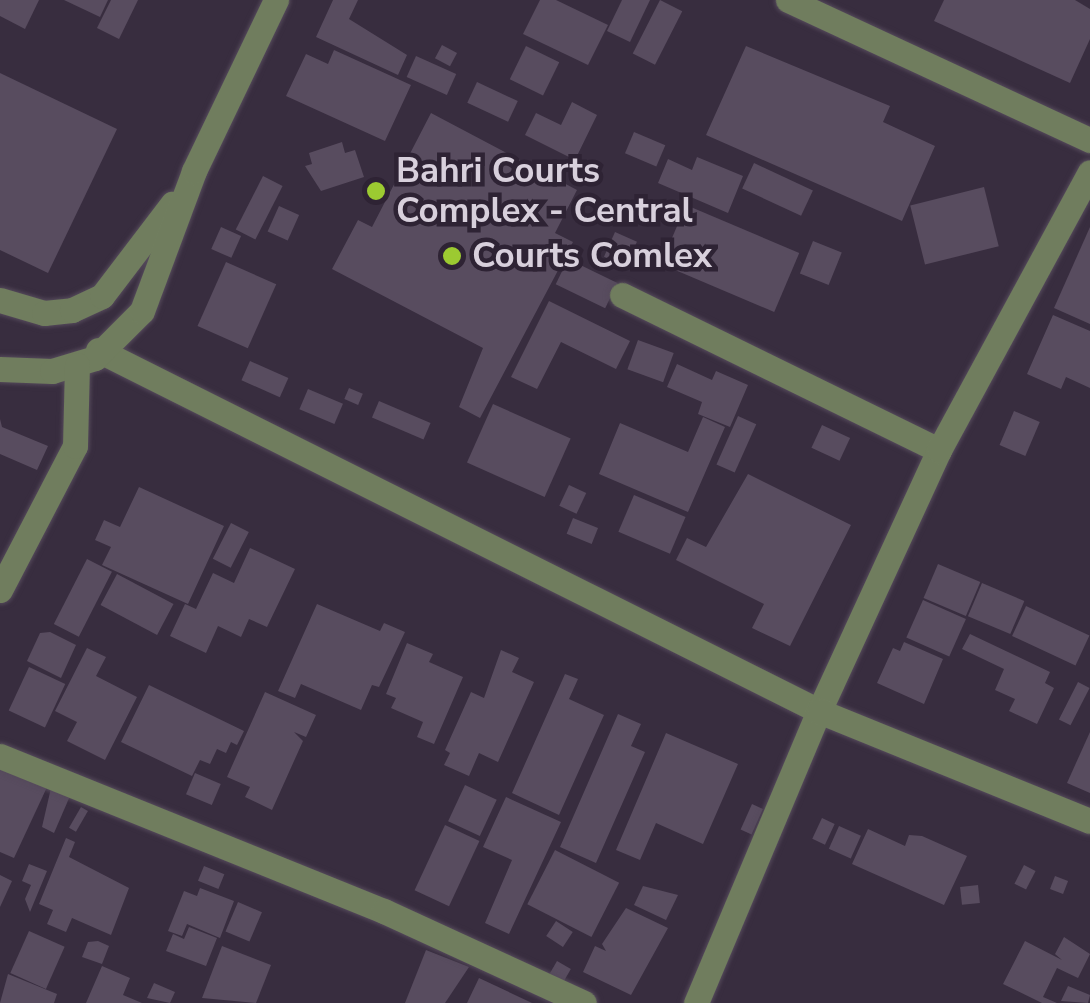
<!DOCTYPE html>
<style>
body{margin:0}
#map{position:relative;width:1090px;height:1003px;overflow:hidden;background:#382d3f;font-family:"Nunito Sans",sans-serif}
div>[style]{position:absolute}
[style*='--x']{left:calc(var(--x)*1px);top:calc(var(--y)*1px);width:calc(var(--w)*1px);rotate:calc(var(--a)*1deg)}
.building>*{inset:0;background:#584c5f;transform-origin:0 0}
.roads{filter:drop-shadow(0 0 2px #554a5b) drop-shadow(0 0 2px #554a5b)}
.minor>*{height:25px;margin:-12.5px;padding:0 12.5px;transform-origin:12.5px;border-radius:12.5px;background:#707d5e}
.dots>*{width:28px;height:28px;translate:-50% -50%;box-sizing:border-box;border:5px solid #2e2334;border-radius:50%}
span{translate:-50% -50%;white-space:nowrap;text-align:center;line-height:1.15;-webkit-text-stroke:9px #2e2334;paint-order:stroke}
.poi-label{font-size:35px;color:#d8d0dc;font-weight:700}
.left{translate:0 -50%;text-align:left}
</style>
<div id="map">
<div class="building">
<i style="clip-path:polygon(0 0,39px 0,25px 29px,0 16px)"></i>
<i style="clip-path:polygon(64px 0,108px 0,100px 17px)"></i>
<i style="clip-path:polygon(111px 0,138px 0,119px 39px,97px 28px)"></i>
<i style="clip-path:polygon(333px 0,358px 0,349px 19px,407px 55px,398px 75px,316px 37px)"></i>
<i style="clip-path:polygon(540px 0,556px 0,608px 25px,588px 65px,523px 34px)"></i>
<i style="clip-path:polygon(622px 0,650px 0,630px 42px,607px 31px)"></i>
<i style="left:660px;top:0;width:25px;height:60px;rotate:27deg"></i>
<i style="clip-path:polygon(944px 0,1075px 0,1090px 9px,1090px 39px,1070px 83px,934px 21px)"></i>
<i style="left:442px;top:45px;width:17px;height:15px;rotate:28deg"></i>
<i style="left:526px;top:46px;width:37px;height:37px;rotate:26deg"></i>
<i style="clip-path:polygon(746px 46px,890px 106px,883px 122px,935px 146px,902px 221px,706px 135px)"></i>
<i style="clip-path:polygon(334px 50px,411px 85px,385px 141px,286px 96px,306px 54px,328px 64px)"></i>
<i style="left:416px;top:56px;width:44px;height:23px;rotate:24deg"></i>
<i style="clip-path:polygon(0 73px,117px 129px,48px 273px,0 250px)"></i>
<i style="left:477px;top:82px;width:45px;height:23px;rotate:25deg"></i>
<i style="clip-path:polygon(572px 102px,597px 115px,575px 160px,525px 135px,536px 113px,561px 125px)"></i>
<i style="clip-path:polygon(431px 113px,577px 190px,555px 233px,573px 242px,480px 418px,459px 407px,483px 348px,332px 269px,358px 220px,372px 227px)"></i>
<i style="left:634px;top:132px;width:34px;height:23px;rotate:23deg"></i>
<i style="clip-path:polygon(342px 142px,345px 153px,355px 150px,364px 177px,321px 191px,305px 166px,312px 164px,309px 153px)"></i>
<i style="clip-path:polygon(697px 157px,743px 176px,728px 213px,658px 183px,668px 159px,692px 170px)"></i>
<i style="left:754px;top:163px;width:65px;height:28px;rotate:25deg"></i>
<i style="left:263px;top:176px;width:22px;height:60px;rotate:27deg"></i>
<i style="left:984px;top:187px;width:61px;height:76px;rotate:76deg"></i>
<i style="left:686px;top:205px;width:123px;height:64px;rotate:23deg"></i>
<i style="left:279px;top:206px;width:22px;height:28px;rotate:24deg"></i>
<i style="left:221px;top:227px;width:22px;height:24px;rotate:24deg"></i>
<i style="clip-path:polygon(1090px 227px,1090px 324px,1054px 308px)"></i>
<i style="left:615px;top:232px;width:24px;height:27px;rotate:24deg"></i>
<i style="left:813px;top:241px;width:31px;height:35px;rotate:22deg"></i>
<i style="left:568px;top:259px;width:55px;height:28px;rotate:26deg"></i>
<i style="left:226px;top:262px;width:55px;height:70px;rotate:24deg"></i>
<i style="clip-path:polygon(549px 301px,630px 341px,616px 369px,561px 342px,537px 389px,511px 377px)"></i>
<i style="clip-path:polygon(1053px 315px,1090px 331px,1090px 388px,1066px 377px,1061px 389px,1027px 374px)"></i>
<i style="left:638px;top:340px;width:38px;height:31px;rotate:20deg"></i>
<i style="left:250px;top:361px;width:42px;height:21px;rotate:24deg"></i>
<i style="clip-path:polygon(677px 364px,712px 380px,716px 371px,748px 385px,730px 427px,698px 414px,702px 402px,667px 387px)"></i>
<i style="left:349px;top:388px;width:15px;height:12px;rotate:23deg"></i>
<i style="left:308px;top:389px;width:38px;height:22px;rotate:23deg"></i>
<i style="left:379px;top:401px;width:56px;height:18px;rotate:23deg"></i>
<i style="left:493px;top:404px;width:85px;height:64px;rotate:24deg"></i>
<i style="left:1014px;top:411px;width:28px;height:37px;rotate:23deg"></i>
<i style="left:738px;top:416px;width:20px;height:53px;rotate:24deg"></i>
<i style="clip-path:polygon(703px 417px,725px 427px,688px 512px,599px 474px,620px 423px,688px 452px)"></i>
<i style="clip-path:polygon(0 419px,2px 427px,48px 446px,37px 470px,0 454px)"></i>
<i style="left:822px;top:425px;width:31px;height:25px;rotate:25deg"></i>
<i style="clip-path:polygon(748px 474px,851px 525px,790px 646px,752px 628px,764px 604px,676px 560px,687px 538px,706px 547px)"></i>
<i style="left:569px;top:485px;width:19px;height:23px;rotate:25deg"></i>
<i style="clip-path:polygon(139px 487px,224px 526px,188px 604px,102px 565px,111px 547px,95px 540px,104px 520px,120px 527px)"></i>
<i style="left:634px;top:495px;width:56px;height:40px;rotate:23deg"></i>
<i style="left:573px;top:518px;width:27px;height:17px;rotate:22deg"></i>
<i style="left:231px;top:523px;width:20px;height:40px;rotate:27deg"></i>
<i style="clip-path:polygon(250px 548px,295px 569px,267px 627px,249px 619px,241px 637px,218px 626px,206px 653px,170px 636px,185px 604px,196px 609px,213px 573px,234px 583px)"></i>
<i style="left:87px;top:559px;width:28px;height:73px;rotate:27deg"></i>
<i style="left:938px;top:564px;width:46px;height:37px;rotate:23deg"></i>
<i style="left:117px;top:574px;width:64px;height:35px;rotate:28deg"></i>
<i style="left:982px;top:583px;width:46px;height:36px;rotate:23deg"></i>
<i style="left:923px;top:600px;width:47px;height:41px;rotate:24deg"></i>
<i style="clip-path:polygon(317px 604px,380px 631px,384px 623px,405px 632px,379px 687px,372px 685px,361px 710px,301px 684px,295px 698px,278px 691px)"></i>
<i style="left:1026px;top:606px;width:70px;height:33px;rotate:25deg"></i>
<i style="clip-path:polygon(50px 632px,76px 645px,61px 678px,27px 661px,40px 633px)"></i>
<i style="clip-path:polygon(970px 634px,1050px 672px,1045px 683px,1054px 688px,1037px 724px,1009px 711px,1015px 699px,995px 690px,1004px 669px,962px 649px)"></i>
<i style="clip-path:polygon(904px 642px,943px 659px,924px 704px,877px 683px,893px 648px,900px 651px)"></i>
<i style="clip-path:polygon(407px 643px,433px 654px,429px 662px,463px 677px,434px 744px,417px 737px,423px 722px,391px 708px,396px 698px,386px 694px)"></i>
<i style="clip-path:polygon(87px 648px,106px 657px,96px 676px,137px 697px,105px 760px,67px 741px,77px 722px,55px 711px)"></i>
<i style="clip-path:polygon(501px 650px,519px 658px,512px 672px,534px 682px,498px 762px,479px 753px,469px 776px,444px 765px,450px 753px,445px 750px,471px 692px,484px 698px)"></i>
<i style="left:29px;top:667px;width:40px;height:48px;rotate:25deg"></i>
<i style="clip-path:polygon(565px 674px,578px 679px,569px 699px,604px 715px,559px 815px,512px 793px)"></i>
<i style="left:1078px;top:682px;width:13px;height:42px;rotate:27deg"></i>
<i style="clip-path:polygon(149px 685px,244px 731px,237px 745px,231px 742px,226px 753px,217px 749px,210px 764px,200px 760px,192px 776px,121px 742px)"></i>
<i style="clip-path:polygon(265px 692px,316px 715px,306px 737px,294px 732px,303px 741px,272px 810px,245px 797px,250px 787px,227px 777px)"></i>
<i style="clip-path:polygon(618px 714px,641px 724px,631px 746px,645px 752px,596px 863px,560px 847px)"></i>
<i style="clip-path:polygon(1090px 732px,1090px 793px,1067px 783px)"></i>
<i style="clip-path:polygon(666px 733px,738px 764px,703px 844px,656px 823px,640px 860px,616px 850px)"></i>
<i style="clip-path:polygon(0 768px,48px 785px,14px 858px,0 852px)"></i>
<i style="left:195px;top:773px;width:28px;height:23px;rotate:23deg"></i>
<i style="left:465px;top:785px;width:35px;height:40px;rotate:25deg"></i>
<i style="clip-path:polygon(51px 788px,70px 796px,54px 833px,42px 827px)"></i>
<i style="clip-path:polygon(506px 797px,561px 822px,509px 934px,485px 923px,512px 860px,483px 847px)"></i>
<i style="left:752px;top:804px;width:12px;height:28px;rotate:24deg"></i>
<i style="left:81px;top:807px;width:8px;height:24px;rotate:30deg"></i>
<i style="left:822px;top:818px;width:14px;height:23px;rotate:25deg"></i>
<i style="left:445px;top:825px;width:38px;height:72px;rotate:25deg"></i>
<i style="left:839px;top:826px;width:24px;height:25px;rotate:24deg"></i>
<i style="clip-path:polygon(868px 829px,905px 846px,909px 835px,922px 836px,967px 856px,944px 905px,852px 864px)"></i>
<i style="clip-path:polygon(66px 838px,75px 842px,69px 857px,129px 888px,111px 935px,72px 918px,66px 932px,47px 924px,53px 910px,39px 904px)"></i>
<i style="left:555px;top:850px;width:72px;height:61px;rotate:27deg"></i>
<i style="clip-path:polygon(29px 864px,47px 871px,30px 912px,25px 899px,31px 885px,22px 881px)"></i>
<i style="left:1024px;top:865px;width:13px;height:21px;rotate:27deg"></i>
<i style="left:204px;top:866px;width:22px;height:16px;rotate:22deg"></i>
<i style="clip-path:polygon(0 875px,12px 881px,0 907px)"></i>
<i style="left:1055px;top:876px;width:14px;height:14px;rotate:21deg"></i>
<i style="left:978px;top:885px;width:18px;height:18px;rotate:84deg"></i>
<i style="clip-path:polygon(643px 886px,678px 895px,666px 920px,634px 905px)"></i>
<i style="clip-path:polygon(200px 888px,234px 901px,220px 938px,187px 924px,182px 936px,168px 931px,184px 891px,197px 896px)"></i>
<i style="left:238px;top:902px;width:26px;height:32px;rotate:23deg"></i>
<i style="clip-path:polygon(626px 908px,668px 928px,631px 995px,583px 972px,595px 946px,606px 951px,602px 944px)"></i>
<i style="left:556px;top:921px;width:20px;height:18px;rotate:33deg"></i>
<i style="clip-path:polygon(189px 927px,217px 938px,206px 966px,166px 951px,173px 934px,184px 939px)"></i>
<i style="left:29px;top:931px;width:39px;height:46px;rotate:24deg"></i>
<i style="clip-path:polygon(1064px 937px,1090px 954px,1078px 978px,1057px 968px,1043px 997px,1057px 1003px,1042px 1003px,1003px 984px,1025px 941px,1062px 960px,1055px 954px)"></i>
<i style="clip-path:polygon(98px 941px,109px 946px,102px 964px,82px 957px,88px 942px)"></i>
<i style="clip-path:polygon(222px 946px,271px 965px,256px 1003px,202px 998px)"></i>
<i style="clip-path:polygon(426px 950px,469px 967px,445px 1003px,405px 1003px)"></i>
<i style="left:557px;top:961px;width:16px;height:15px;rotate:30deg"></i>
<i style="clip-path:polygon(102px 966px,130px 978px,123px 995px,142px 1003px,86px 1003px)"></i>
<i style="clip-path:polygon(8px 974px,57px 994px,54px 1003px,0 1003px)"></i>
<i style="clip-path:polygon(479px 978px,532px 1003px,467px 1003px)"></i>
<i style="clip-path:polygon(154px 983px,175px 992px,170px 1003px,147px 998px)"></i>
<i style="clip-path:polygon(1068px 986px,1090px 995px,1088px 1003px,1061px 1001px)"></i>
</div>
<div class="roads">
<div class="minor">
<i style="--x:788;--y:0;--w:333;--a:24.9"></i>
<i style="--x:622;--y:295;--w:353;--a:26.1"></i>
<i style="--x:0;--y:300;--w:46;--a:16.5"></i>
<i style="--x:44;--y:313;--w:28;--a:-6"></i>
<i style="--x:72;--y:310;--w:33;--a:-25"></i>
<i style="--x:102;--y:296;--w:116;--a:-52.7"></i>
<i style="--x:98;--y:350;--w:806;--a:26.6"></i>
<i style="--x:819;--y:711;--w:287;--a:-65.3"></i>
<i style="--x:939;--y:450;--w:316;--a:-61.5"></i>
<i style="--x:0;--y:369;--w:52;--a:2.2"></i>
<i style="--x:52;--y:371;--w:45;--a:-16.8"></i>
<i style="--x:95;--y:358;--w:66;--a:-45"></i>
<i style="--x:142;--y:311;--w:149;--a:-69.6"></i>
<i style="--x:194;--y:171;--w:190;--a:-64.4"></i>
<i style="--x:0;--y:590;--w:162;--a:-62.5"></i>
<i style="--x:75;--y:446;--w:81;--a:-88.6"></i>
<i style="--x:0;--y:756;--w:414;--a:22"></i>
<i style="--x:384;--y:911;--w:220;--a:24.7"></i>
<i style="--x:696;--y:1003;--w:317;--a:-67.2"></i>
<i style="--x:819;--y:711;--w:292;--a:22.1"></i>
</div>
</div>
<div class="dots">
<i style="left:376px;top:191px;background:#9cca31"></i>
<i style="left:452px;top:256px;background:#9cca31"></i>
</div>
<div class="poi-label">
<span class="left" style="left:396px;top:191px">Bahri Courts<br>Complex - Central</span>
<span class="left" style="left:472px;top:256px">Courts Comlex</span>
</div>
</div>
